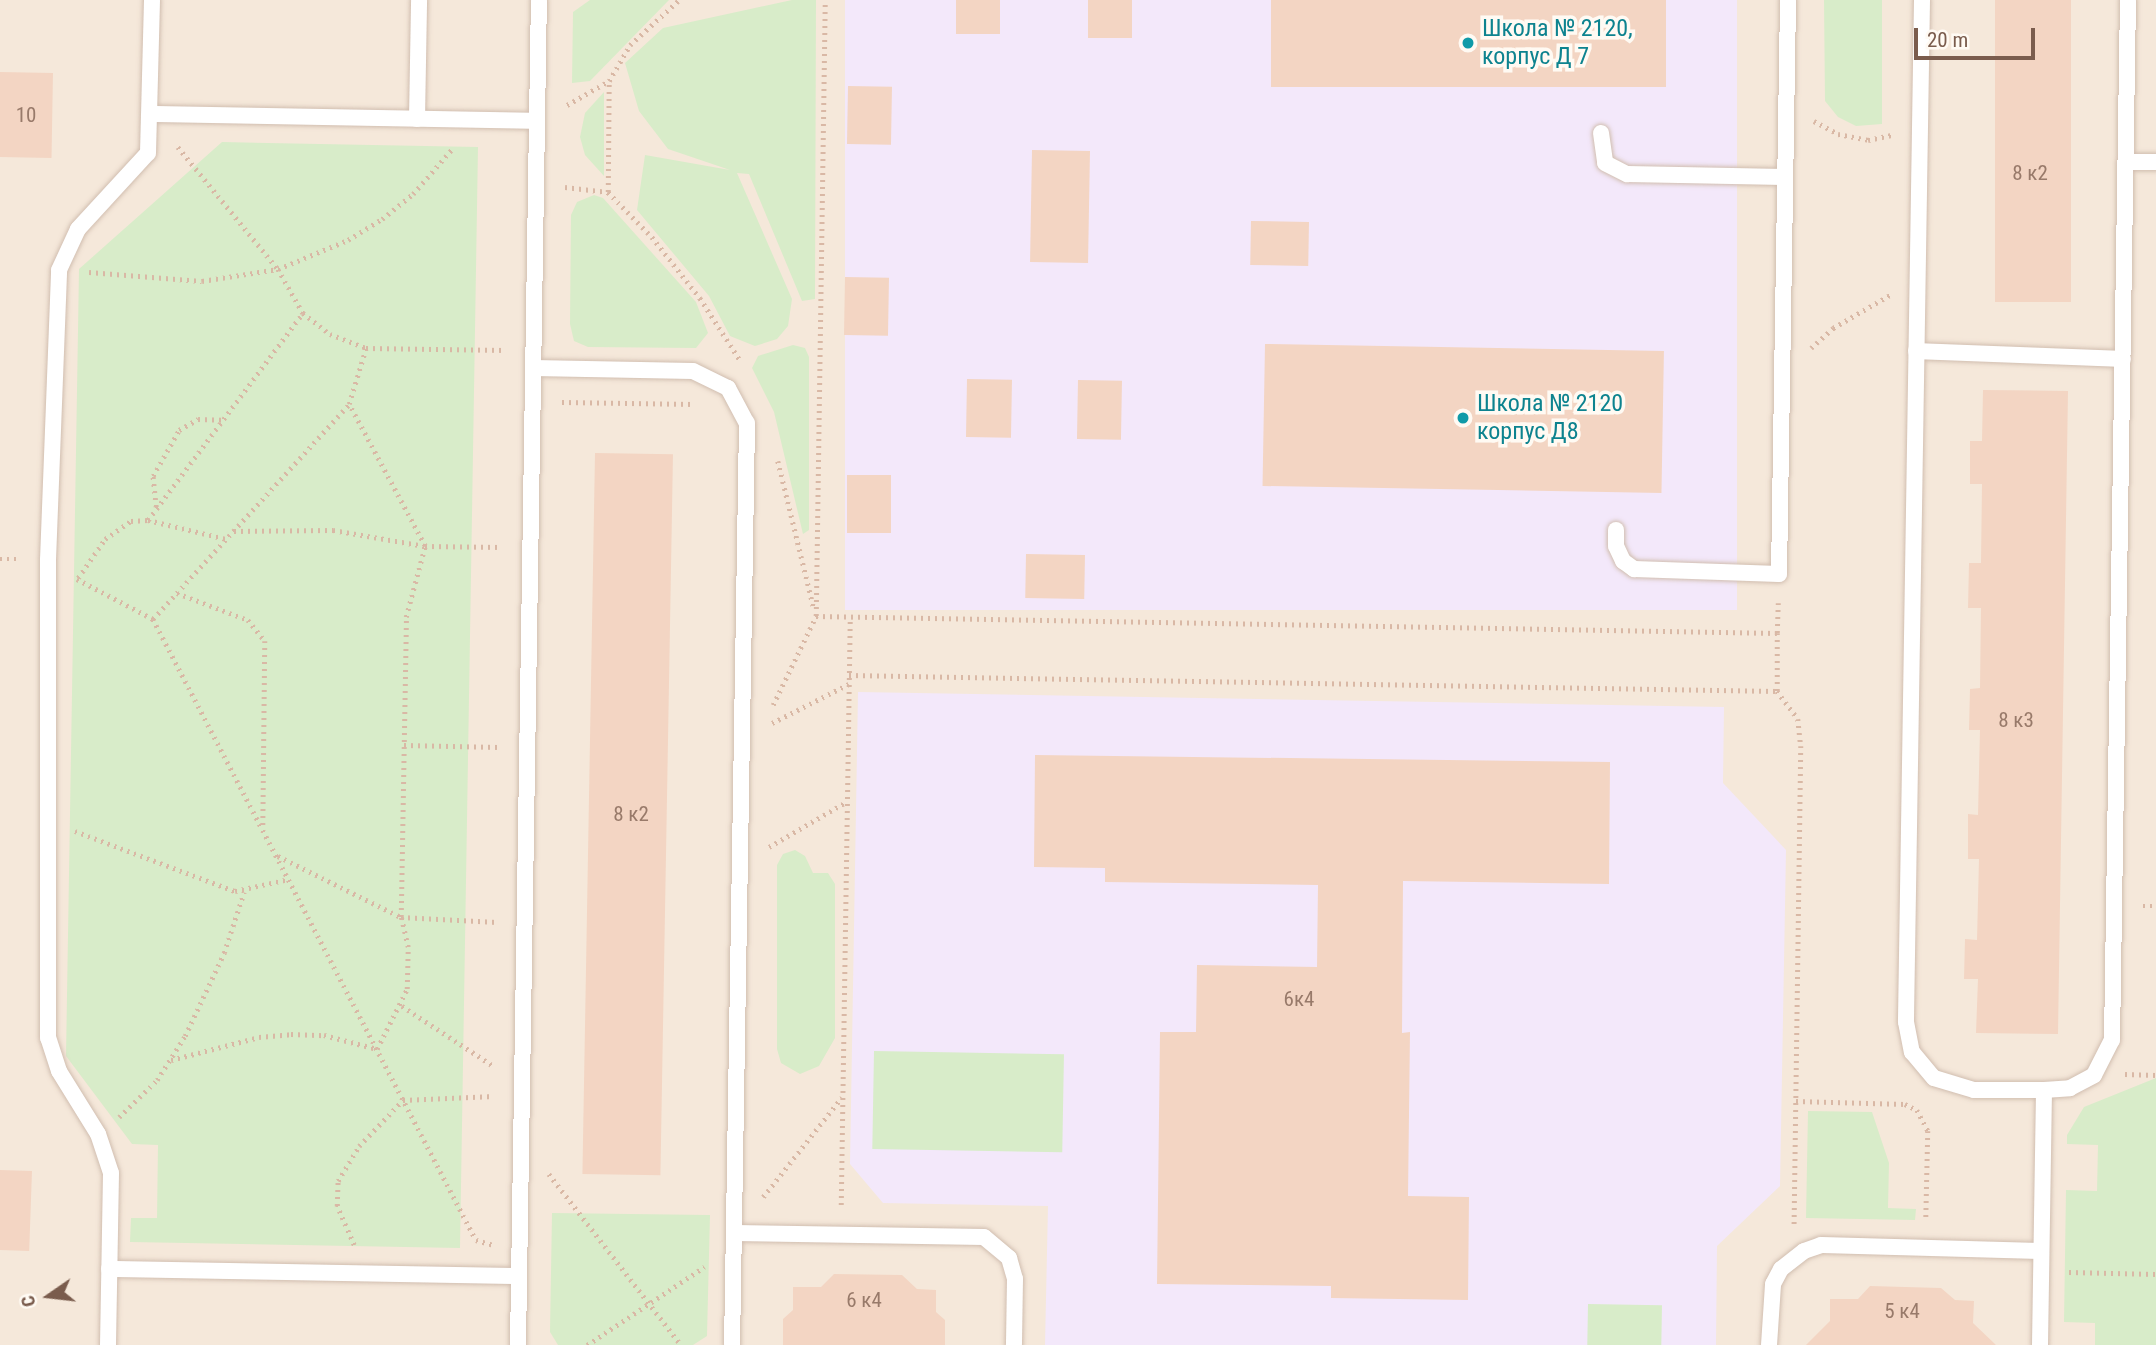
<!DOCTYPE html>
<meta charset="utf-8">
<style>
body{margin:0}
#map{position:relative;width:2156px;height:1345px;overflow:hidden;background:#fdf6ec;font-family:"Roboto Condensed",sans-serif}
div>[style]{position:absolute}
[style*='--x']{left:calc(var(--x)*1px);top:calc(var(--y)*1px);width:calc(var(--w)*1px);rotate:calc(var(--a)*1deg)}
.residential>*{inset:0;background:#f5e8da;transform-origin:0 0}
.education>*{inset:0;background:#f3e8fa;transform-origin:0 0}
.green>*{inset:0;background:#d8ecc9;transform-origin:0 0}
.building>*{inset:0;background:#f3d5c3;transform-origin:0 0}
.path>*{height:4.5px;margin-top:-2.25px;transform-origin:0;background:repeating-linear-gradient(90deg,#d9b8a5 0 2px,transparent 0 7px)}
.roads{filter:drop-shadow(0 0 2px #d1beb0) drop-shadow(0 0 2px #d1beb0)}
.service>*{height:16px;margin:-8px;padding:0 8px;transform-origin:8px;border-radius:8px;background:#fff}
.dots>*{width:19px;height:19px;translate:-50% -50%;box-sizing:border-box;border:4px solid #fffaf3;border-radius:50%}
span{translate:-50% -50%;white-space:nowrap;text-align:center;line-height:1.15;-webkit-text-stroke:7px #fffaf3;paint-order:stroke}
.number-label{font-size:21px;color:#987a6a}
.number-label span{-webkit-text-stroke-width:0}
.culture-label{font-size:24px;color:#0d838f}
.left{translate:0 -50%;text-align:left}
.north{position:absolute;left:14px;top:1261px;width:70px;height:70px;-webkit-text-stroke:5px #fffaf3;paint-order:stroke;rotate:256deg;font-size:19px;font-weight:700;line-height:28px;text-align:center;color:#7a5c4d}
.north::after{content:'';display:block;margin:auto;width:24px;height:32px;background:#7a5c4d;clip-path:polygon(50% 0,100% 100%,50% 72%,0 100%)}
.scale{position:absolute;left:1914px;top:28px;width:121px;height:32px;box-sizing:border-box;border:4px solid #7a5c4d;border-top:0;padding-left:9px;font-size:21px;line-height:24px;white-space:nowrap;color:#7a5c4d;-webkit-text-stroke:5px #fffaf3;paint-order:stroke}
</style>
<div id="map">
<div class="residential">
<i style="left:0;top:0;width:2156px;height:1345px"></i>
</div>
<div class="education">
<i style="left:845px;top:0;width:892px;height:610px"></i>
<i style="clip-path:polygon(858px 692px,1724px 707px,1723px 783px,1786px 850px,1780px 1186px,1717px 1246px,1716px 1345px,1045px 1345px,1048px 1206px,883px 1203px,850px 1164px)"></i>
</div>
<div class="green">
<i style="clip-path:polygon(590px 0,669px 0,590px 81px,572px 83px,573px 12px)"></i>
<i style="clip-path:polygon(792px 0,816px 0,815px 299px,802px 301px,749px 174px,737px 173px,792px 299px,788px 326px,777px 339px,755px 346px,730px 336px,709px 296px,637px 210px,645px 155px,730px 170px,668px 149px,639px 111px,625px 63px,663px 28px)"></i>
<i style="clip-path:polygon(1824px 0,1882px 0,1882px 124px,1856px 126px,1838px 117px,1825px 101px)"></i>
<i style="clip-path:polygon(604px 92px,604px 176px,585px 155px,580px 137px,585px 113px)"></i>
<i style="clip-path:polygon(222px 142px,478px 147px,460px 1248px,130px 1242px,131px 1218px,157px 1218px,158px 1145px,132px 1144px,66px 1056px,79px 269px)"></i>
<i style="clip-path:polygon(594px 195px,603px 198px,696px 302px,708px 333px,696px 348px,588px 347px,574px 341px,570px 324px,571px 215px,577px 202px)"></i>
<i style="clip-path:polygon(793px 345px,805px 348px,809px 357px,809px 530px,803px 534px,774px 412px,752px 368px,758px 356px)"></i>
<i style="clip-path:polygon(795px 850px,805px 856px,813px 873px,828px 873px,835px 884px,835px 1038px,819px 1066px,800px 1074px,781px 1063px,777px 1049px,777px 865px,783px 854px)"></i>
<i style="left:874px;top:1051px;width:190px;height:98px;rotate:1deg"></i>
<i style="clip-path:polygon(2156px 1078px,2156px 1345px,2095px 1345px,2095px 1323px,2064px 1322px,2066px 1190px,2097px 1191px,2098px 1145px,2067px 1144px,2067px 1135px,2084px 1107px)"></i>
<i style="clip-path:polygon(1808px 1111px,1872px 1112px,1889px 1163px,1888px 1208px,1916px 1209px,1915px 1220px,1806px 1218px)"></i>
<i style="clip-path:polygon(552px 1213px,710px 1215px,707px 1336px,693px 1345px,558px 1345px,550px 1332px)"></i>
<i style="left:1588px;top:1304px;width:74px;height:41px;rotate:1deg"></i>
</div>
<div class="building">
<i style="left:956px;top:0;width:44px;height:34px"></i>
<i style="left:1088px;top:0;width:44px;height:38px"></i>
<i style="left:1271px;top:0;width:395px;height:87px"></i>
<i style="left:1995px;top:0;width:76px;height:302px"></i>
<i style="left:0;top:72px;width:53px;height:85px;rotate:1deg"></i>
<i style="left:848px;top:86px;width:44px;height:58px;rotate:1deg"></i>
<i style="left:1032px;top:150px;width:58px;height:112px;rotate:1deg"></i>
<i style="left:1251px;top:221px;width:58px;height:44px;rotate:1deg"></i>
<i style="left:845px;top:277px;width:44px;height:58px;rotate:1deg"></i>
<i style="left:1265px;top:344px;width:399px;height:142px;rotate:1deg"></i>
<i style="left:967px;top:379px;width:45px;height:58px;rotate:1deg"></i>
<i style="left:1078px;top:380px;width:44px;height:59px;rotate:1deg"></i>
<i style="clip-path:polygon(1983px 390px,2068px 391px,2058px 1034px,1976px 1033px,1978px 979px,1964px 979px,1965px 939px,1977px 940px,1979px 859px,1968px 859px,1968px 814px,1978px 815px,1980px 730px,1969px 730px,1970px 689px,1980px 688px,1981px 608px,1968px 608px,1969px 563px,1981px 563px,1982px 484px,1970px 484px,1970px 441px,1982px 441px)"></i>
<i style="left:595px;top:453px;width:78px;height:721px;rotate:1deg"></i>
<i style="left:847px;top:475px;width:44px;height:58px"></i>
<i style="left:1026px;top:554px;width:59px;height:44px;rotate:1deg"></i>
<i style="clip-path:polygon(1035px 755px,1610px 762px,1609px 884px,1403px 881px,1402px 1033px,1410px 1032px,1408px 1196px,1469px 1197px,1468px 1300px,1331px 1298px,1331px 1286px,1157px 1284px,1160px 1032px,1196px 1032px,1197px 965px,1317px 967px,1318px 885px,1105px 882px,1105px 868px,1034px 867px)"></i>
<i style="left:0;top:1170px;width:32px;height:80px;rotate:2deg"></i>
<i style="clip-path:polygon(834px 1274px,902px 1275px,917px 1289px,936px 1290px,936px 1312px,945px 1320px,945px 1345px,783px 1345px,783px 1319px,793px 1310px,793px 1287px,821px 1287px)"></i>
<i style="clip-path:polygon(1870px 1286px,1941px 1288px,1955px 1300px,1974px 1301px,1973px 1323px,1996px 1345px,1806px 1345px,1830px 1321px,1830px 1299px,1858px 1299px)"></i>
</div>
<div class="path">
<i style="--x:567;--y:105;--w:48;--a:-29.7"></i>
<i style="--x:609;--y:81;--w:42;--a:-59.7"></i>
<i style="--x:630;--y:45;--w:67;--a:-42.6"></i>
<i style="--x:1814;--y:121;--w:27;--a:28"></i>
<i style="--x:1838;--y:134;--w:31;--a:11"></i>
<i style="--x:1868;--y:140;--w:24;--a:-12"></i>
<i style="--x:178;--y:147;--w:158;--a:50.7"></i>
<i style="--x:278;--y:269;--w:51;--a:60.4"></i>
<i style="--x:303;--y:313;--w:34;--a:38"></i>
<i style="--x:330;--y:334;--w:39;--a:21"></i>
<i style="--x:366;--y:348;--w:140;--a:0.8"></i>
<i style="--x:565;--y:187;--w:43;--a:6.6"></i>
<i style="--x:608;--y:192;--w:63;--a:45.6"></i>
<i style="--x:652;--y:237;--w:78;--a:51.8"></i>
<i style="--x:700;--y:298;--w:74;--a:57.2"></i>
<i style="--x:608;--y:192;--w:111;--a:-89.5"></i>
<i style="--x:89;--y:272;--w:113;--a:4.6"></i>
<i style="--x:202;--y:281;--w:77;--a:-9"></i>
<i style="--x:278;--y:269;--w:76;--a:-22.5"></i>
<i style="--x:348;--y:240;--w:40;--a:-32"></i>
<i style="--x:382;--y:219;--w:40;--a:-39"></i>
<i style="--x:413;--y:194;--w:61;--a:-49"></i>
<i style="--x:1811;--y:348;--w:30;--a:-42"></i>
<i style="--x:1833;--y:328;--w:66;--a:-30.1"></i>
<i style="--x:562;--y:402;--w:132;--a:0.9"></i>
<i style="--x:778;--y:461;--w:152;--a:76.3"></i>
<i style="--x:156;--y:507;--w:31;--a:-96"></i>
<i style="--x:153;--y:476;--w:53;--a:-60.5"></i>
<i style="--x:179;--y:430;--w:22;--a:-30"></i>
<i style="--x:198;--y:419;--w:24;--a:2"></i>
<i style="--x:148;--y:520;--w:259;--a:-53.2"></i>
<i style="--x:234;--y:531;--w:99;--a:-0.6"></i>
<i style="--x:333;--y:530;--w:93;--a:9.9"></i>
<i style="--x:425;--y:546;--w:77;--a:0.7"></i>
<i style="--x:0;--y:559;--w:19;--a:0"></i>
<i style="--x:78;--y:578;--w:47;--a:-55.3"></i>
<i style="--x:105;--y:539;--w:32;--a:-35"></i>
<i style="--x:131;--y:521;--w:17;--a:-3"></i>
<i style="--x:148;--y:520;--w:80;--a:13.7"></i>
<i style="--x:77;--y:579;--w:86;--a:27.8"></i>
<i style="--x:153;--y:619;--w:700;--a:62.52"></i>
<i style="--x:476;--y:1240;--w:18;--a:16"></i>
<i style="--x:177;--y:593;--w:76;--a:20.8"></i>
<i style="--x:248;--y:620;--w:27;--a:51"></i>
<i style="--x:265;--y:641;--w:186;--a:90.6"></i>
<i style="--x:816;--y:616;--w:616;--a:-89.16"></i>
<i style="--x:153;--y:619;--w:291;--a:-47.6"></i>
<i style="--x:849;--y:675;--w:928;--a:0.99"></i>
<i style="--x:1777;--y:691;--w:58;--a:-90"></i>
<i style="--x:1777;--y:691;--w:35;--a:53"></i>
<i style="--x:1798;--y:719;--w:27;--a:84"></i>
<i style="--x:1801;--y:746;--w:479;--a:90.8"></i>
<i style="--x:773;--y:705;--w:99;--a:-64.2"></i>
<i style="--x:816;--y:616;--w:961;--a:1.01"></i>
<i style="--x:1777;--y:633;--w:30;--a:-88"></i>
<i style="--x:772;--y:723;--w:86;--a:-26.9"></i>
<i style="--x:404;--y:745;--w:95;--a:1.2"></i>
<i style="--x:75;--y:831;--w:171;--a:20.6"></i>
<i style="--x:235;--y:891;--w:55;--a:-12.5"></i>
<i style="--x:769;--y:847;--w:89;--a:-30.3"></i>
<i style="--x:278;--y:856;--w:137;--a:26.4"></i>
<i style="--x:401;--y:917;--w:96;--a:3"></i>
<i style="--x:2143;--y:906;--w:13;--a:0"></i>
<i style="--x:402;--y:1006;--w:111;--a:33.3"></i>
<i style="--x:171;--y:1060;--w:91;--a:-14.6"></i>
<i style="--x:259;--y:1037;--w:32;--a:-5"></i>
<i style="--x:291;--y:1034;--w:33;--a:2"></i>
<i style="--x:324;--y:1035;--w:55;--a:14.8"></i>
<i style="--x:377;--y:1049;--w:67;--a:-63.4"></i>
<i style="--x:407;--y:989;--w:42;--a:-88.6"></i>
<i style="--x:408;--y:947;--w:31;--a:-103"></i>
<i style="--x:401;--y:917;--w:300;--a:-89"></i>
<i style="--x:406;--y:617;--w:73;--a:-75"></i>
<i style="--x:425;--y:546;--w:161;--a:-118.2"></i>
<i style="--x:349;--y:404;--w:59;--a:-73.1"></i>
<i style="--x:2125;--y:1074;--w:31;--a:2"></i>
<i style="--x:1796;--y:1101;--w:109;--a:1.6"></i>
<i style="--x:1905;--y:1104;--w:13;--a:27"></i>
<i style="--x:1917;--y:1110;--w:24;--a:62"></i>
<i style="--x:1928;--y:1131;--w:88;--a:91.3"></i>
<i style="--x:119;--y:1117;--w:53;--a:-44.2"></i>
<i style="--x:157;--y:1080;--w:52;--a:-57.5"></i>
<i style="--x:185;--y:1036;--w:92;--a:-64.8"></i>
<i style="--x:224;--y:953;--w:64;--a:-71.8"></i>
<i style="--x:549;--y:1174;--w:216;--a:52.3"></i>
<i style="--x:763;--y:1197;--w:127;--a:-51.7"></i>
<i style="--x:841;--y:1205;--w:588;--a:-89.12"></i>
<i style="--x:354;--y:1245;--w:43;--a:-113.6"></i>
<i style="--x:337;--y:1206;--w:25;--a:-88"></i>
<i style="--x:338;--y:1181;--w:41;--a:-59"></i>
<i style="--x:359;--y:1146;--w:64;--a:-46.3"></i>
<i style="--x:403;--y:1100;--w:91;--a:-2.5"></i>
<i style="--x:2069;--y:1272;--w:87;--a:1.3"></i>
<i style="--x:587;--y:1345;--w:141;--a:-33.7"></i>
</div>
<div class="roads">
<div class="service">
<i style="--x:1922;--y:0;--w:1022;--a:90.9"></i>
<i style="--x:1906;--y:1022;--w:31;--a:79"></i>
<i style="--x:1912;--y:1052;--w:34;--a:50"></i>
<i style="--x:1934;--y:1078;--w:42;--a:16.7"></i>
<i style="--x:1974;--y:1090;--w:70;--a:0"></i>
<i style="--x:150;--y:114;--w:387;--a:1"></i>
<i style="--x:417;--y:119;--w:119;--a:-89"></i>
<i style="--x:1601;--y:133;--w:30;--a:82"></i>
<i style="--x:1605;--y:163;--w:25;--a:27"></i>
<i style="--x:1627;--y:174;--w:157;--a:1.1"></i>
<i style="--x:2126;--y:162;--w:30;--a:0"></i>
<i style="--x:1916;--y:351;--w:207;--a:2.2"></i>
<i style="--x:533;--y:368;--w:160;--a:1.1"></i>
<i style="--x:693;--y:371;--w:39;--a:26"></i>
<i style="--x:728;--y:388;--w:40;--a:62"></i>
<i style="--x:747;--y:423;--w:922;--a:90.93"></i>
<i style="--x:1616;--y:530;--w:16;--a:90"></i>
<i style="--x:1616;--y:546;--w:17;--a:65"></i>
<i style="--x:1623;--y:561;--w:14;--a:36"></i>
<i style="--x:1634;--y:569;--w:145;--a:2"></i>
<i style="--x:1779;--y:574;--w:574;--a:-89.1"></i>
<i style="--x:735;--y:1233;--w:249;--a:0.9"></i>
<i style="--x:984;--y:1237;--w:33;--a:40"></i>
<i style="--x:1009;--y:1258;--w:22;--a:74"></i>
<i style="--x:1015;--y:1279;--w:66;--a:90.9"></i>
<i style="--x:109;--y:1269;--w:410;--a:1"></i>
<i style="--x:108;--y:1345;--w:172;--a:-89"></i>
<i style="--x:111;--y:1173;--w:41;--a:-108.4"></i>
<i style="--x:98;--y:1134;--w:74;--a:-121.8"></i>
<i style="--x:59;--y:1071;--w:35;--a:-108"></i>
<i style="--x:48;--y:1038;--w:478;--a:-90"></i>
<i style="--x:48;--y:560;--w:290;--a:-87.8"></i>
<i style="--x:59;--y:270;--w:45;--a:-65.1"></i>
<i style="--x:78;--y:229;--w:103;--a:-47.4"></i>
<i style="--x:148;--y:153;--w:153;--a:-88.5"></i>
<i style="--x:518;--y:1345;--w:1345;--a:-89.11"></i>
<i style="--x:1769;--y:1345;--w:61;--a:-86.2"></i>
<i style="--x:1773;--y:1284;--w:17;--a:-62"></i>
<i style="--x:1781;--y:1269;--w:29;--a:-38"></i>
<i style="--x:1804;--y:1251;--w:18;--a:-19"></i>
<i style="--x:1821;--y:1245;--w:220;--a:1.6"></i>
<i style="--x:2040;--y:1345;--w:255;--a:-89.1"></i>
<i style="--x:2044;--y:1090;--w:26;--a:-4"></i>
<i style="--x:2070;--y:1088;--w:27;--a:-28"></i>
<i style="--x:2094;--y:1075;--w:39;--a:-63"></i>
<i style="--x:2112;--y:1040;--w:1040;--a:-89.12"></i>
</div>
</div>
<div class="dots">
<i style="left:1468px;top:43px;background:#0f9aa8"></i>
<i style="left:1463px;top:418px;background:#0f9aa8"></i>
</div>
<div class="number-label">
<span style="left:26px;top:115px">10</span>
<span style="left:2030px;top:173px">8 к2</span>
<span style="left:2016px;top:720px">8 к3</span>
<span style="left:631px;top:814px">8 к2</span>
<span style="left:1299px;top:999px">6к4</span>
<span style="left:864px;top:1300px">6 к4</span>
<span style="left:1902px;top:1311px">5 к4</span>
</div>
<div class="culture-label">
<span class="left" style="left:1482px;top:43px">Школа № 2120,<br>корпус Д 7</span>
<span class="left" style="left:1477px;top:418px">Школа № 2120<br>корпус Д8</span>
</div>
<div class="north">С</div>
<div class="scale">20 m</div>
</div>
